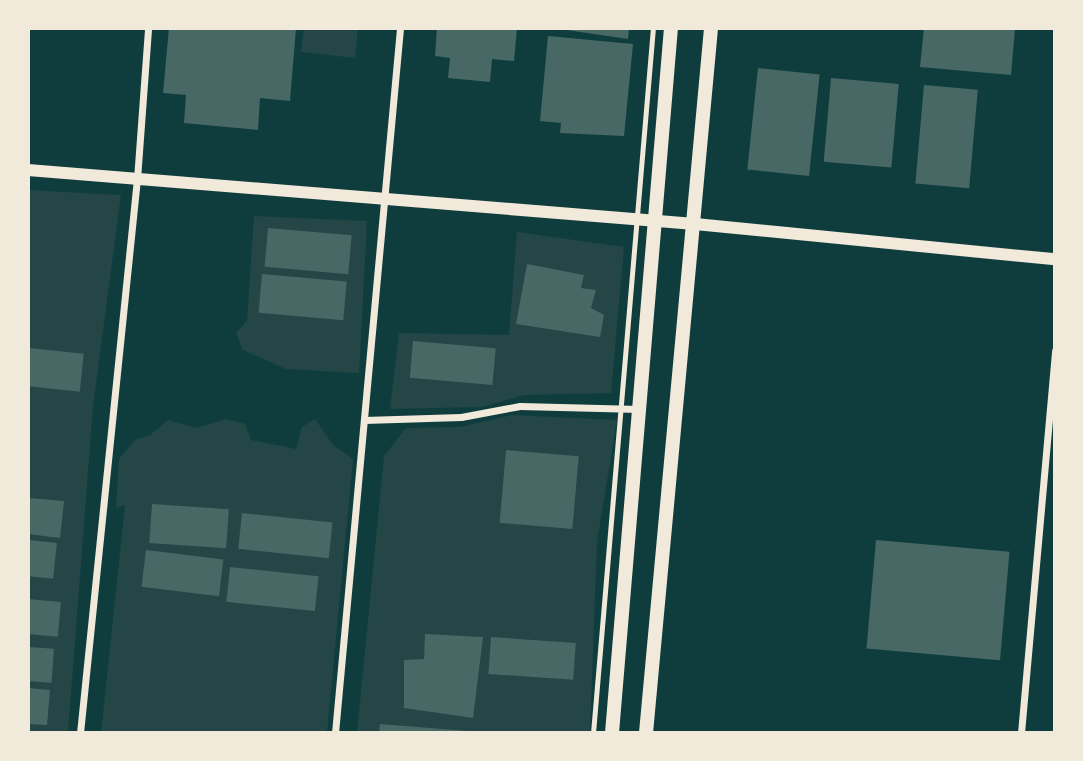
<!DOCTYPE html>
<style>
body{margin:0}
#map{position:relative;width:1083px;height:761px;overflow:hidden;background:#0f3d3e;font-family:Helvetica,sans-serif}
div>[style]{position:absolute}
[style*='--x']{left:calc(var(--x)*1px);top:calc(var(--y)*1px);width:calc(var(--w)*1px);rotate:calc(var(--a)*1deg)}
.green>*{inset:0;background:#244646}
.building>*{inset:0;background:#486865;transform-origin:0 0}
.service>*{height:5px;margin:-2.5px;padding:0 2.5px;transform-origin:2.5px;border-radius:2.5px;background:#f1e9da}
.minor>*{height:7px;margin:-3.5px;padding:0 3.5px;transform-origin:3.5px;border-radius:3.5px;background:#f1e9da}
.tertiary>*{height:12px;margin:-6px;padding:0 6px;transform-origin:6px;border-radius:6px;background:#f1e9da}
.secondary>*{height:14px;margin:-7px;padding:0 7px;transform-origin:7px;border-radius:7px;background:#f1e9da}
span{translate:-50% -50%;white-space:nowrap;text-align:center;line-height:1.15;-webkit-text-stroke:7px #f1e9da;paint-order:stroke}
.frame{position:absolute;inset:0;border:30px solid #f1e9da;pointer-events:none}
</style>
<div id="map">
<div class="green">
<i style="clip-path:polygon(304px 28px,358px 28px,355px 58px,301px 52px)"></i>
<i style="clip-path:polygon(28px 190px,121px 195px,93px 406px,68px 733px,28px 733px)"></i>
<i style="clip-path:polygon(254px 216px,367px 221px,359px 373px,286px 369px,243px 350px,236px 333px,247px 321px)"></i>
<i style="clip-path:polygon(517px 232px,624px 247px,611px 393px,524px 395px,481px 407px,390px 409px,399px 333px,509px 335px)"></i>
<i style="clip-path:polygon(512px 415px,617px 420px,597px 542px,590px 733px,357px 733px,384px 456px,406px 428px,460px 427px)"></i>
<i style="clip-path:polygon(226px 419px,245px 424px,251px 440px,296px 449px,302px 427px,315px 419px,333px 445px,353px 459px,327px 733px,101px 733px,125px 505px,116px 508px,119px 459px,135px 440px,150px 435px,168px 420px,197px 428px)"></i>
</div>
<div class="building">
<i style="clip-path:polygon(169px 28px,296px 28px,290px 101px,260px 98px,258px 130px,184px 123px,186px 95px,163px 93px)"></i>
<i style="clip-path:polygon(437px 28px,517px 28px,514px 61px,492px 59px,490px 82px,448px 78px,450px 58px,435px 56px)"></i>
<i style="clip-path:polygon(553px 28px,629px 28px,628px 39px)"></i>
<i style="clip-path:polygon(924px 28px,1015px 28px,1011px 75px,920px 67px)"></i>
<i style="clip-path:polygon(548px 36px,633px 44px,624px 136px,560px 133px,561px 123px,540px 121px)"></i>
<i style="left:758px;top:68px;width:62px;height:102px;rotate:6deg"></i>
<i style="left:831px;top:78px;width:68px;height:84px;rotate:5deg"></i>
<i style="left:924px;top:85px;width:54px;height:99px;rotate:5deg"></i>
<i style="left:268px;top:228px;width:84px;height:39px;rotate:5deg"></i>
<i style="clip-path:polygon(527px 264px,584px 275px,581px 288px,596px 290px,591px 308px,604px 315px,600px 337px,516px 324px)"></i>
<i style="left:262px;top:274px;width:85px;height:39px;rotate:5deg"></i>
<i style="left:413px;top:341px;width:83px;height:37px;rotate:5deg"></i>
<i style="left:28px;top:348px;width:56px;height:38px;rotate:6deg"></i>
<i style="left:506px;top:450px;width:73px;height:73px;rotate:5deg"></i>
<i style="clip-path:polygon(28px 498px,64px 501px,60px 538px,28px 534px)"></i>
<i style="left:152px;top:504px;width:77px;height:39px;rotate:4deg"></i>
<i style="left:242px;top:513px;width:91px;height:36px;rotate:6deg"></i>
<i style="left:28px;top:540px;width:29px;height:36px;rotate:6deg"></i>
<i style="left:876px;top:540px;width:134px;height:109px;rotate:5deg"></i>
<i style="left:146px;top:550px;width:78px;height:37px;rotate:7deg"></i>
<i style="left:230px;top:567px;width:89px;height:35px;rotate:6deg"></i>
<i style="left:28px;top:599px;width:33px;height:35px;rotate:5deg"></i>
<i style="clip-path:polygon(425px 634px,483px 637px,473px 718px,404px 708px,404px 660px,424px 659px)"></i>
<i style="left:491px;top:637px;width:85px;height:37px;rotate:4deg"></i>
<i style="left:28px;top:647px;width:26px;height:34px;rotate:4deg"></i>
<i style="clip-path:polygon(28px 688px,50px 690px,47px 725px,28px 724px)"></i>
<i style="clip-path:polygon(380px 724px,468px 731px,468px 733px,379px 733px)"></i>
</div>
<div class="service">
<i style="--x:593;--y:733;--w:708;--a:-85.14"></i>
</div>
<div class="minor">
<i style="--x:364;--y:420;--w:97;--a:-1.8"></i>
<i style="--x:461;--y:417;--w:60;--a:-10.6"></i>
<i style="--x:520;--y:406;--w:119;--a:1.4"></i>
<i style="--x:80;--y:733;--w:557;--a:-84.13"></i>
<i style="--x:137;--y:179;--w:151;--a:-85.8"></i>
<i style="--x:335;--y:733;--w:708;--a:-84.73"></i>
<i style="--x:1021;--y:733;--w:384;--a:-84.9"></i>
</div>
<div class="tertiary">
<i style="--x:28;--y:170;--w:669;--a:4.63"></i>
<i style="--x:695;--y:224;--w:362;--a:5.6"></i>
</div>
<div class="secondary">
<i style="--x:612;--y:733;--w:707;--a:-85.22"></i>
<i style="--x:646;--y:733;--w:708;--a:-84.73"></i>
</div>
<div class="frame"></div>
</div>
